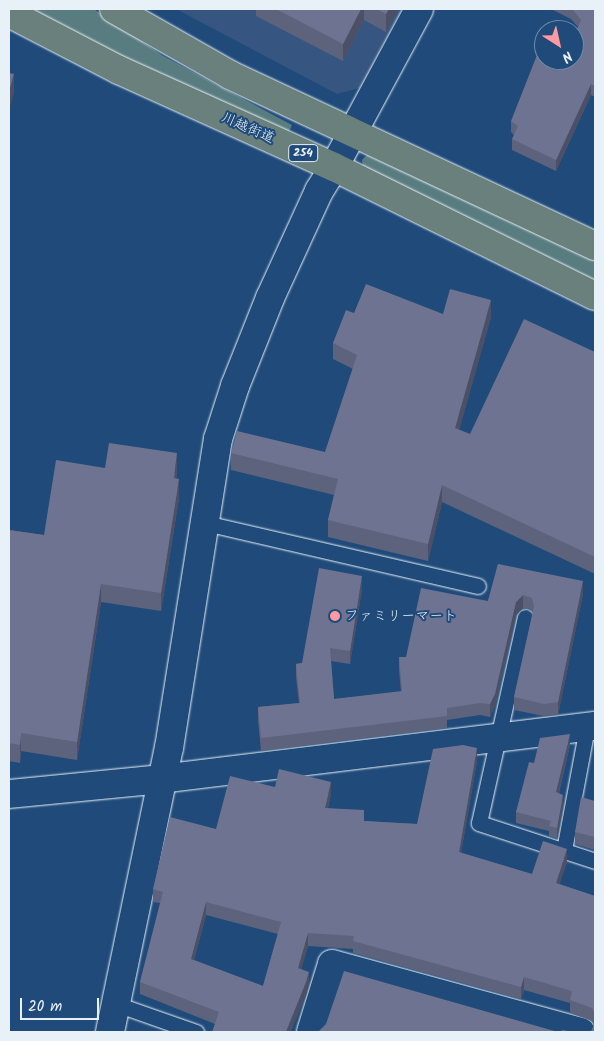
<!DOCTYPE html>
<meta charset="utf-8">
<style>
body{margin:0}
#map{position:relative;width:604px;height:1041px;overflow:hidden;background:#1f4a7a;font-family:Kalam,"Klee One",sans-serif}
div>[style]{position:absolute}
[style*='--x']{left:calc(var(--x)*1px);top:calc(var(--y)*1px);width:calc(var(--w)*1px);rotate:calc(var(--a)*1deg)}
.built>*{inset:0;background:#365681}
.green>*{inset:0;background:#597c80}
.roads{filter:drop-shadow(0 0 1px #e8f1f8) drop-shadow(0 0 1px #e8f1f8)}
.lane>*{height:15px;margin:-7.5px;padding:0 7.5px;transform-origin:7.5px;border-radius:7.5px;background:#1f4a7a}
.street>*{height:28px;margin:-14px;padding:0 14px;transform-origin:14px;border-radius:14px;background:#1f4a7a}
.secondary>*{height:28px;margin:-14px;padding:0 14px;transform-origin:14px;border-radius:14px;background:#1f4a7a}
.highway>*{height:28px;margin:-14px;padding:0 14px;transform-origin:14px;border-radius:14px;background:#6a807d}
.wall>*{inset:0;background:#5e637d}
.shaded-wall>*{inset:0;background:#4c5066}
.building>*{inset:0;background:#6d7391}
.dots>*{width:14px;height:14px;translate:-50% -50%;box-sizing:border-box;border:2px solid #1f4a7a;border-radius:50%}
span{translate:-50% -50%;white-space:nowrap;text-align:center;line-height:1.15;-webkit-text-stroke:4px #1f4a7a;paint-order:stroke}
.shield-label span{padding:1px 4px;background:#1f4a7a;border:1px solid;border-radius:4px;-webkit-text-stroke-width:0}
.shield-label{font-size:12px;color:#e8f1f8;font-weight:700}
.street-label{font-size:14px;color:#e8f1f8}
.poi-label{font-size:14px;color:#e8f1f8}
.left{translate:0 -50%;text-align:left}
.frame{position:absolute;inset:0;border:10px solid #e8f1f8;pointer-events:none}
.north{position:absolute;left:534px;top:20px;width:50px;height:50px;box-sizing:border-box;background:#1f4a7a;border:1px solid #6f8dac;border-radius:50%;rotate:145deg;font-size:14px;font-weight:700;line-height:20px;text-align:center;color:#e8f1f8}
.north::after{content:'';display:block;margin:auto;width:18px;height:22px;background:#ff9aa2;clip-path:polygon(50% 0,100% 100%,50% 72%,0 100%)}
.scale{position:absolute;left:20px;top:998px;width:79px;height:22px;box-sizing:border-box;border:2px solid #e8f1f8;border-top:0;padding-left:6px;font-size:15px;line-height:18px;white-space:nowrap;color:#e8f1f8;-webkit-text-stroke:4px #1f4a7a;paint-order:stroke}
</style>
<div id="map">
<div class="built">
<i style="clip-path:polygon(176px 9px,402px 9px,360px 88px,337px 94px)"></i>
</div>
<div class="green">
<i style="clip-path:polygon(26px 9px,94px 9px,163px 56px,292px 125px,287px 136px,211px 101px)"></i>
<i style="clip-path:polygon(367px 155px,595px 258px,595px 284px,363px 167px,362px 160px)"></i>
</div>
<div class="roads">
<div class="lane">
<i style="--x:205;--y:523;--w:280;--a:13"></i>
<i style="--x:525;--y:617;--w:211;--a:102.6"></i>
<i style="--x:479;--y:823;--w:122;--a:18.1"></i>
<i style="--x:564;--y:850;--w:125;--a:-79.4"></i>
<i style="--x:116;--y:1004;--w:85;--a:19.3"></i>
</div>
<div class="street">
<i style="--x:9;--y:794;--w:153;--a:-5.6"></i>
<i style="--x:161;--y:779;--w:437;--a:-7"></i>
<i style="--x:110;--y:1032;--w:290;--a:-78.3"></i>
<i style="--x:169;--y:748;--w:313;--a:-81"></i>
<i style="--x:218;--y:439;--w:56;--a:-72.2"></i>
<i style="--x:235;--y:386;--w:95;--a:-68.3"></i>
<i style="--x:270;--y:298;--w:118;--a:-65.4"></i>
<i style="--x:319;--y:191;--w:28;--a:-58"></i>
<i style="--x:311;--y:1032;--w:71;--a:-72.8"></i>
<i style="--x:332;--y:964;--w:258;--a:15.3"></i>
</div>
<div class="secondary">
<i style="--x:334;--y:167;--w:179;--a:-61.7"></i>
</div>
<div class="highway">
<i style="--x:114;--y:9;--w:133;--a:29.6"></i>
<i style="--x:230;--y:75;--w:403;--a:25.1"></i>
<i style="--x:9;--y:13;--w:124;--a:27.4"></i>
<i style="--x:119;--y:70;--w:236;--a:24.3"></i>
<i style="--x:334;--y:167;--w:291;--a:26.3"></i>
</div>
</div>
<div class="wall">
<i style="clip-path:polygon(256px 9px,399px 9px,386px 32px,364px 20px,343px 61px,256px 16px)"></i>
<i style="clip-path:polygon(551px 9px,595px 9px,595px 97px,591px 95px,556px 171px,512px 150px,512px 139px,514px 135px,511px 132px,511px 121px,563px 64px,578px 27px,571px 19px)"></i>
<i style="clip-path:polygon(354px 313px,443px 314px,491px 317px,459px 430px,470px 434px,595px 352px,595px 574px,442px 502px,428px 561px,328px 537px,328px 520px,334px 495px,231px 470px,231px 453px,325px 452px,353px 369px,333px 359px,333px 343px)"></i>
<i style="clip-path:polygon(177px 472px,176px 479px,179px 498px,161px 611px,101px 602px,77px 760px,21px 751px,20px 763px,9px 761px,9px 530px,44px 535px)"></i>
<i style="clip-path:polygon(498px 564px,583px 594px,558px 715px,544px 716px,514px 710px,514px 697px,533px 613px,532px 610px,523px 608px,516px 615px,495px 706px,490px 717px,480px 715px,447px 720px,447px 728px,261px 751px,258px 720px,258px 707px,299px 703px,296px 677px,296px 664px,302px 663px,362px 589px,350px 664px,331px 661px,334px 699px,401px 692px,399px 670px,399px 657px,406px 657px,488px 601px)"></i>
<i style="clip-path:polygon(570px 745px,559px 793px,563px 806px,557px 839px,549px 836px,549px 831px,516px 823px,516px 812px,534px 763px)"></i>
<i style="clip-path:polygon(evenodd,477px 761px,461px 853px,532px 874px,567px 862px,559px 884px,595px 896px,595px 1032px,592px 1030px,594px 1024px,592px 1021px,570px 1013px,570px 1003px,524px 990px,521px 999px,353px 953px,353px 949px,308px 946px,301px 969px,309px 984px,306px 995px,215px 1024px,140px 994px,140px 982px,160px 903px,153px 902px,153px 889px,216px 829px,275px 787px,331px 794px,328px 808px,364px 821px,417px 824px,477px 761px,206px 915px,278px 934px,263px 986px,194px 960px,206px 915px)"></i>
<i style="clip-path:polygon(595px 801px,595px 850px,575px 844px,575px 832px)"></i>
</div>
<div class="shaded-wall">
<i style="clip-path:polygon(361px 9px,364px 9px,364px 20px,343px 61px,343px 44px)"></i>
<i style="clip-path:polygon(389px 9px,399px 9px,386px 32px,386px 14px)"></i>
<i style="clip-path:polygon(14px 74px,14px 93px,9px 110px,9px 92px)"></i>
<i style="clip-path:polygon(591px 84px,591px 95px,556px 171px,556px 160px)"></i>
<i style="clip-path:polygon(491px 300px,491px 317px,455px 445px,455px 428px)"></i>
<i style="clip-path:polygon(177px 453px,177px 472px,174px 497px,174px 478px)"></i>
<i style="clip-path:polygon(179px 479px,179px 498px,161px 611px,161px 593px)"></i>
<i style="clip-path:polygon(442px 485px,442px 502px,428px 561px,428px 544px)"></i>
<i style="clip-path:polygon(362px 576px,362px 589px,350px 664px,350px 651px)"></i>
<i style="clip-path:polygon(583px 581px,583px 594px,558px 715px,558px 702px)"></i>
<i style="clip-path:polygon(101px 584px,101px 602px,77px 760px,77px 742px)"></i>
<i style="clip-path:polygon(523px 595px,523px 608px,516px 615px,495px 706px,490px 717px,490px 704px,516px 602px)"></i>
<i style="clip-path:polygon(21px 733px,21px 751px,20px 763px,20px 745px)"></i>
<i style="clip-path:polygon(570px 734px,570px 745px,556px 803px,556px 792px)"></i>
<i style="clip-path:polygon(477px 748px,477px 761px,459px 865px,459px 852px)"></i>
<i style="clip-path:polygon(331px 782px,331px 794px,325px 820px,325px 808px)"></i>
<i style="clip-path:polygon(563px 795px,563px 806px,557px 839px,557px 828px)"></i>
<i style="clip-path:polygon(567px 849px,567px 862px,556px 896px,556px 883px)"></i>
<i style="clip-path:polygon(206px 902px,206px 915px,191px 971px,191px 959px)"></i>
<i style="clip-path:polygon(308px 933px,308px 946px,298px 981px,298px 968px)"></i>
<i style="clip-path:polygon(309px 972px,309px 984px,306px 995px,291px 1032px,286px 1032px)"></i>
<i style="clip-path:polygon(524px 977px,524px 990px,521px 999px,521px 987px)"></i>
</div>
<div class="building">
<i style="clip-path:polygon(276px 9px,361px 9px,343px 44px)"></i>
<i style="clip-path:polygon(376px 9px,389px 9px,386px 14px)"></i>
<i style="clip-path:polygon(572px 9px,595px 9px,595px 86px,591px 84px,556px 160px,512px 139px,518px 126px,511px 121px,537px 55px,544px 57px,544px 60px,551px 60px,563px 64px,565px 60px,574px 60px,574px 37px,581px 20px)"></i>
<i style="clip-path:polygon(9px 73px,14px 74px,9px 92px)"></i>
<i style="clip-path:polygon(366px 284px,443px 314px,450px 289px,491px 300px,455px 428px,470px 434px,524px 319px,595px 352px,595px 557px,442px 485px,428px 544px,328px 520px,338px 479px,231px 453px,237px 431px,325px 452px,357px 355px,333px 343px,346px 310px,354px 313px)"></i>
<i style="clip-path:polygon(109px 443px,177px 453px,174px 478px,179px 479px,161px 593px,101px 584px,77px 742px,21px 733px,20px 745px,9px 743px,9px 530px,44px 535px,56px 460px,105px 468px)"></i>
<i style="clip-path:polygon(498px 564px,583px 581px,558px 702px,544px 704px,514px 697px,534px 606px,532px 598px,523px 595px,516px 602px,495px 694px,490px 704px,480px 703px,447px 708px,447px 716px,261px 738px,258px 707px,300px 703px,296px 664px,302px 663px,319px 568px,362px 576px,350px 651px,330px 648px,334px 699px,402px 691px,399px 657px,406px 657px,421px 588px,488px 601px)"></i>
<i style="clip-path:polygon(570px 734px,556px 792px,563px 795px,557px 828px,549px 826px,551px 821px,516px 812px,529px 762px,534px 763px,540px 738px)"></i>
<i style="clip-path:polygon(evenodd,463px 745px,477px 748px,459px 852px,532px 874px,543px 841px,567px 849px,556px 883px,595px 896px,595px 1014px,592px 1008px,570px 1000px,572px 991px,524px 977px,521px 987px,353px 941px,354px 936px,308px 933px,298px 968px,309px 972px,306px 982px,286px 1032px,212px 1032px,219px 1012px,140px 982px,163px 892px,153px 889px,170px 817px,216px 829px,230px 776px,275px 787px,279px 769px,331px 782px,325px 808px,364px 810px,364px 821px,417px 824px,433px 749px,463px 745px,206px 902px,281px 922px,263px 986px,191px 959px,206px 902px)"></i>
<i style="clip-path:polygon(581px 797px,595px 801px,595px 837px,575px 832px)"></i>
<i style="clip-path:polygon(344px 971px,558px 1032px,318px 1032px,326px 1024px)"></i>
<i style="clip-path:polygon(595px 1019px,595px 1032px,589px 1032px,592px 1030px)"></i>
<i style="clip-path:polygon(562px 1030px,574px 1032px,561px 1032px)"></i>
</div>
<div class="dots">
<i style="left:335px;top:616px;background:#ff9aa2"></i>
</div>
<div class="shield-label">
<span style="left:303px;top:153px">254</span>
</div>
<div class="street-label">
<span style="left:248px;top:128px;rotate:24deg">川越街道</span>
</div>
<div class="poi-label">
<span class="left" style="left:345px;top:616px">ファミリーマート</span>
</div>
<div class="frame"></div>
<div class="north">N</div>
<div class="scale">20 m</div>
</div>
